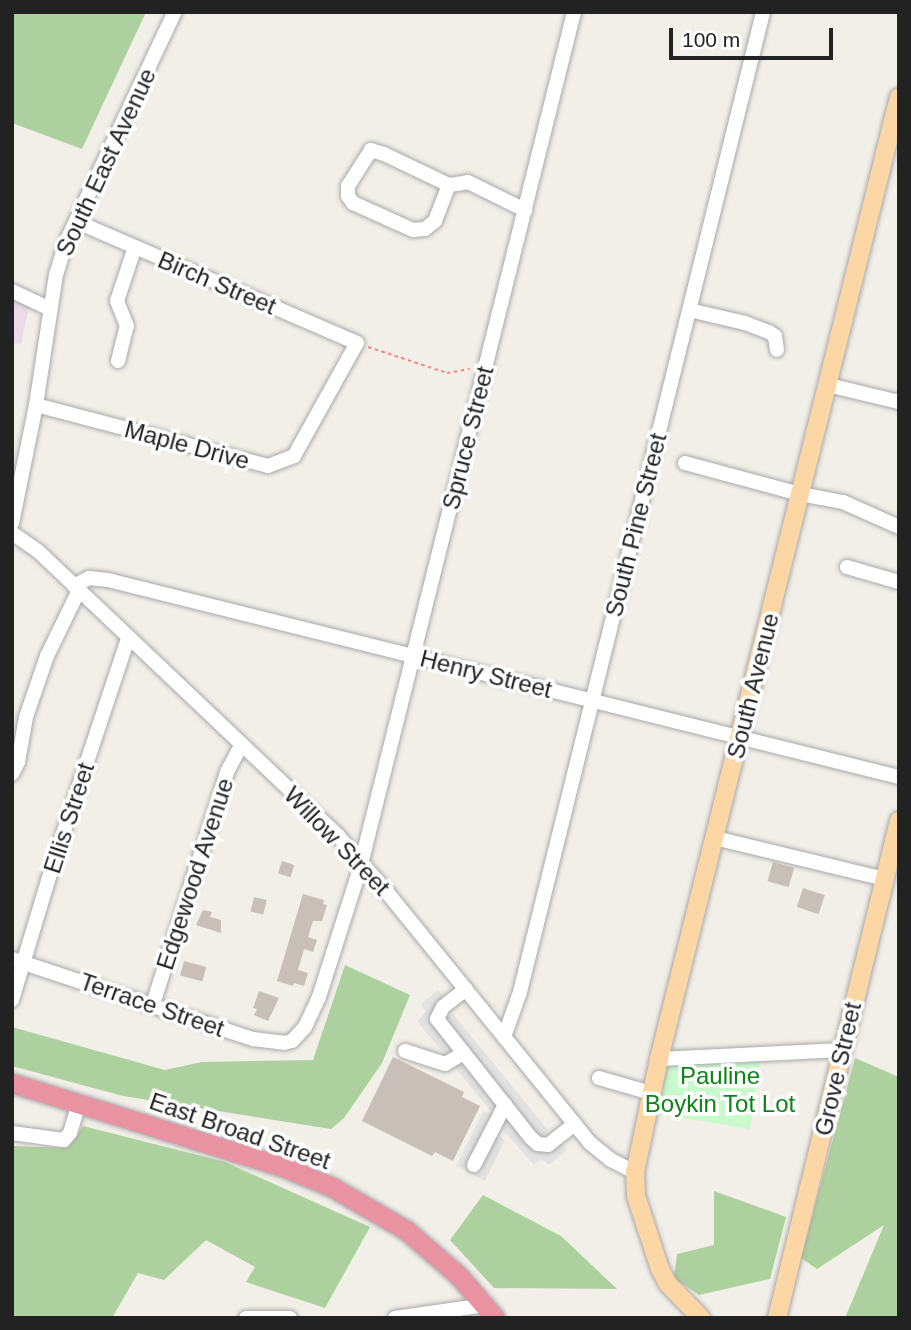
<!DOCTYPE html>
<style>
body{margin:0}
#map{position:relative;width:911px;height:1330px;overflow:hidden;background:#f2efe9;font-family:Helvetica,sans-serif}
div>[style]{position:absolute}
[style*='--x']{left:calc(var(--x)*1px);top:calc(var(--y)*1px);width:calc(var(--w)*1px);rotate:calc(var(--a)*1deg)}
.industrial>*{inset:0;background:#ebdbe8}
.forest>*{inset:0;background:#add19e}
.park>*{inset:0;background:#c8facc}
.parking>*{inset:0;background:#e2e2e2}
.building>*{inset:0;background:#c7bfb8;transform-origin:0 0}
.path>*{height:2px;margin-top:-1px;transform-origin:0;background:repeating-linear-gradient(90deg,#fa8072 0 3.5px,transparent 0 7px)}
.roads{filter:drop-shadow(0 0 2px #a9a9a9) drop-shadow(0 0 2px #a9a9a9)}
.minor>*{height:14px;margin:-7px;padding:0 7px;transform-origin:7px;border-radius:7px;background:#fff}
.major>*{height:18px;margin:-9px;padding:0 9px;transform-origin:9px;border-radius:9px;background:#fcd6a4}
.highway>*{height:19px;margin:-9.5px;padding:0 9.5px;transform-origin:9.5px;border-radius:9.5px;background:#e892a2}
span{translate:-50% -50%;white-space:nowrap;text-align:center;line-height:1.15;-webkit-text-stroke:7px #fff;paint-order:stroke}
.street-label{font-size:24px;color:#222}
.park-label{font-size:24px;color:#0c8416}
.frame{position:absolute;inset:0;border:14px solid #222;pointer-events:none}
.scale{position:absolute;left:669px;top:28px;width:164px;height:32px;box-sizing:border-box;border:4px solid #222;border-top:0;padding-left:9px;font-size:21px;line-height:24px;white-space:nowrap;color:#222;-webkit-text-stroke:5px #fff;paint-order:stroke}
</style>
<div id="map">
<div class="industrial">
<i style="clip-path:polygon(12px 294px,30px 302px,21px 344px,12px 343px)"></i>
</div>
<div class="forest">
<i style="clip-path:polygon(12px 12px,146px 12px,82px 149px,12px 123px)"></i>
<i style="clip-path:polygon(345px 965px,410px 995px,382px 1063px,344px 1118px,331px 1129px,123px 1096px,12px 1066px,12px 1027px,165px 1070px,202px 1062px,313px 1060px)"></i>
<i style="clip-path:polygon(855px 1058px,899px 1077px,898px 1318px,845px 1318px,884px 1225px,817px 1269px,801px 1258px)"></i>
<i style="clip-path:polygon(83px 1126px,225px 1162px,370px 1227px,325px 1308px,246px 1282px,255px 1267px,206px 1240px,164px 1280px,138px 1273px,112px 1318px,12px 1318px,12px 1146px,67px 1148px)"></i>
<i style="clip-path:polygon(714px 1191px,786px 1217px,770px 1279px,699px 1295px,674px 1278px,677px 1254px,714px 1245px)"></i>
<i style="clip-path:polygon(483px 1195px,561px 1236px,617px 1289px,494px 1288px,450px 1240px)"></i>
</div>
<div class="park">
<i style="clip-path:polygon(761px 1054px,750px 1129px,647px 1112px,659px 1059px)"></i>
</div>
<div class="parking">
<i style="clip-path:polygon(438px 990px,453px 1008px,445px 1017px,453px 1014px,548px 1130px,543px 1138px,552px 1133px,567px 1150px,549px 1165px,541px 1159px,534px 1165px,502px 1129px,497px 1135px,505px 1140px,485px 1181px,456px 1166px,483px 1112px,493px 1114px,417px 1021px,426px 1012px,421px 1004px)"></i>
</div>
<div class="building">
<i style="left:282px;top:861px;width:13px;height:13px;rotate:18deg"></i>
<i style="left:773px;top:862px;width:22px;height:20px;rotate:16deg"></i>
<i style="left:803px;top:888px;width:23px;height:20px;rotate:18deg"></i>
<i style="clip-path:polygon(303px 894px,324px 900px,323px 904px,327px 905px,322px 921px,313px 921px,308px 937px,317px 940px,313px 952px,304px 949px,298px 970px,308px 973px,304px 986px,294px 983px,293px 986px,277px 981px)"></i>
<i style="left:254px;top:897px;width:13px;height:15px;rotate:13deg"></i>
<i style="clip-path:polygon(203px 910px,212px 912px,210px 917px,221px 920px,221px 933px,196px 925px)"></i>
<i style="left:184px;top:961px;width:23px;height:15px;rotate:15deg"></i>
<i style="clip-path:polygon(259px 991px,279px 998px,268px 1021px,254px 1015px,257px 1009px,253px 1008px)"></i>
<i style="clip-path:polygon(393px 1057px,464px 1092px,462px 1097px,480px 1106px,453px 1161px,435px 1152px,432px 1156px,362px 1121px)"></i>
</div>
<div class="path">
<i style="--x:368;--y:347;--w:83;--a:18.2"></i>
<i style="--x:447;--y:373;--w:23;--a:-10"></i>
</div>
<div class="roads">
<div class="minor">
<i style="--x:449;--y:185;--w:72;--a:-154.5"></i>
<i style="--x:384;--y:154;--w:14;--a:-163"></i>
<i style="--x:371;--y:150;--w:43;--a:122.6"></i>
<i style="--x:348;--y:186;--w:10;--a:90"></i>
<i style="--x:348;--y:196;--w:9;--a:54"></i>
<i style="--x:353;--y:203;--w:66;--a:24.2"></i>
<i style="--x:413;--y:230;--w:12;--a:-5"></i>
<i style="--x:425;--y:229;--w:13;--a:-39"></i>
<i style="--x:435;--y:221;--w:39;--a:-69"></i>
<i style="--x:449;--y:185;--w:8;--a:-7"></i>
<i style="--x:457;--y:184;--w:11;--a:-10"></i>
<i style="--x:468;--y:182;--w:64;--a:26.2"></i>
<i style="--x:12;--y:291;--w:42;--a:25.3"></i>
<i style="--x:689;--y:310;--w:57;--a:13.1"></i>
<i style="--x:745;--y:323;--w:26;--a:21"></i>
<i style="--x:769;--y:332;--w:7;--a:34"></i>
<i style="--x:775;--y:336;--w:14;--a:82"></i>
<i style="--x:118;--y:361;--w:36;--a:-76"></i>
<i style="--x:127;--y:326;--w:27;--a:-112"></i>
<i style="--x:117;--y:301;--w:57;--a:-71.6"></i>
<i style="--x:828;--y:385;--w:73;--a:13.5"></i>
<i style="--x:36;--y:405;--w:240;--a:14.7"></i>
<i style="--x:268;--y:466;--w:28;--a:-21"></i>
<i style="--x:294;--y:456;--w:129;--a:-60.9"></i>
<i style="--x:357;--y:343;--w:305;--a:-156.6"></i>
<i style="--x:685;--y:463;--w:119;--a:15.1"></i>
<i style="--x:800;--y:494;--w:44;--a:10.5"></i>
<i style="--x:843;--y:502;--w:61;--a:24.1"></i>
<i style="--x:12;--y:523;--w:120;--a:-78.5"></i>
<i style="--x:36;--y:405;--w:132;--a:-81.3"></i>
<i style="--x:56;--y:275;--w:37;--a:-73"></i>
<i style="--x:67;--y:240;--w:252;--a:-64.7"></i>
<i style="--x:12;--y:533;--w:32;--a:35"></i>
<i style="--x:38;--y:551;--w:415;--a:43.5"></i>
<i style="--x:339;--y:837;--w:72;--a:49"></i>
<i style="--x:386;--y:891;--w:324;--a:51"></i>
<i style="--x:590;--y:1143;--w:27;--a:39"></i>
<i style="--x:611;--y:1160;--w:27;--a:27"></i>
<i style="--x:847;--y:567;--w:54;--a:16.1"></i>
<i style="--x:74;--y:586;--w:17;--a:-28"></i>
<i style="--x:89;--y:578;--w:19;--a:6"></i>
<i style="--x:108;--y:580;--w:815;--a:13.99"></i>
<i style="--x:12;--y:774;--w:13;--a:-63"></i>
<i style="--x:18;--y:762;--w:46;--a:-79.9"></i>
<i style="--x:26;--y:717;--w:65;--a:-71"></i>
<i style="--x:47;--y:656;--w:73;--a:-64.1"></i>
<i style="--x:715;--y:838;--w:174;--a:13.6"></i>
<i style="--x:12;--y:959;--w:254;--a:18.4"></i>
<i style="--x:253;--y:1039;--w:31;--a:7"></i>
<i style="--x:284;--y:1043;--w:8;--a:-14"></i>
<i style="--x:292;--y:1041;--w:19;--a:-47"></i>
<i style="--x:305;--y:1027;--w:33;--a:-65"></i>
<i style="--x:319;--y:997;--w:131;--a:-72.3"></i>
<i style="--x:359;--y:872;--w:886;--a:-75.96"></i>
<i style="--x:466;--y:989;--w:29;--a:142"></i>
<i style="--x:443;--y:1007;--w:13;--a:117"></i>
<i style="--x:437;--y:1019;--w:152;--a:51.7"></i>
<i style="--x:531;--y:1138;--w:9;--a:41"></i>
<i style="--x:538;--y:1144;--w:10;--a:6"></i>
<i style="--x:548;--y:1145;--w:34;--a:-38"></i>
<i style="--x:12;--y:1000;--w:148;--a:-73.2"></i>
<i style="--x:55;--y:858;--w:232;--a:-71.6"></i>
<i style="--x:153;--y:1004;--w:244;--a:-72.3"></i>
<i style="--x:227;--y:772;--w:30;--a:-62"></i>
<i style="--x:504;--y:1037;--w:48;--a:-70.4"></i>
<i style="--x:520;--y:992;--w:1010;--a:-76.07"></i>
<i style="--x:405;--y:1051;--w:42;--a:18"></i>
<i style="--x:445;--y:1064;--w:22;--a:-30"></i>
<i style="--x:659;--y:1059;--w:183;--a:-2.8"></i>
<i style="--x:599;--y:1078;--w:54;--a:16.1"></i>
<i style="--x:12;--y:1133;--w:52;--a:7.7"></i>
<i style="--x:64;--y:1140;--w:9;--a:-49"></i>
<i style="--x:70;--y:1133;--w:30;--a:-73"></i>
<i style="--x:474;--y:1165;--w:68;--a:-62.7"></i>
<i style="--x:246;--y:1318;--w:44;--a:0"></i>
<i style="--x:395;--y:1318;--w:91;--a:-8.2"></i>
</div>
<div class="major">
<i style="--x:701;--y:1318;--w:47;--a:-134.1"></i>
<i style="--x:668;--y:1284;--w:17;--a:-118"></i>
<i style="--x:660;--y:1269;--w:77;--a:-108.2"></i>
<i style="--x:636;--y:1196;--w:24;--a:-92"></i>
<i style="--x:635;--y:1172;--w:116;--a:-78"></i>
<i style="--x:659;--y:1059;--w:991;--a:-75.99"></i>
<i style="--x:777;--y:1318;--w:512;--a:-76.21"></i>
</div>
<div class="highway">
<i style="--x:12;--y:1083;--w:284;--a:17.2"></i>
<i style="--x:283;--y:1167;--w:53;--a:22.2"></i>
<i style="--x:332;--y:1187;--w:86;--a:30.2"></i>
<i style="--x:406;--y:1230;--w:70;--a:41"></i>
<i style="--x:459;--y:1276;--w:55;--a:49.4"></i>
</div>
</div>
<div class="street-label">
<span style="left:106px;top:162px;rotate:-65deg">South East Avenue</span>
<span style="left:217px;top:283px;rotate:23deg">Birch Street</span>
<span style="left:468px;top:438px;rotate:-76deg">Spruce Street</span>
<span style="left:187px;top:445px;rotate:15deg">Maple Drive</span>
<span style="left:636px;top:525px;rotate:-76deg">South Pine Street</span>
<span style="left:486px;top:674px;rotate:14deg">Henry Street</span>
<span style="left:753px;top:686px;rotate:-76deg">South Avenue</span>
<span style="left:69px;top:818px;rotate:-72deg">Ellis Street</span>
<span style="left:337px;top:841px;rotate:46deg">Willow Street</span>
<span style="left:195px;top:874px;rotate:-72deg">Edgewood Avenue</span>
<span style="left:152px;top:1005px;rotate:19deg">Terrace Street</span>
<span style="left:838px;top:1069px;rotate:-77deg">Grove Street</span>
<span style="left:240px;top:1131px;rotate:19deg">East Broad Street</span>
</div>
<div class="park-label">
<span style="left:720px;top:1090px">Pauline<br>Boykin Tot Lot</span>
</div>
<div class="frame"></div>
<div class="scale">100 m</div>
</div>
